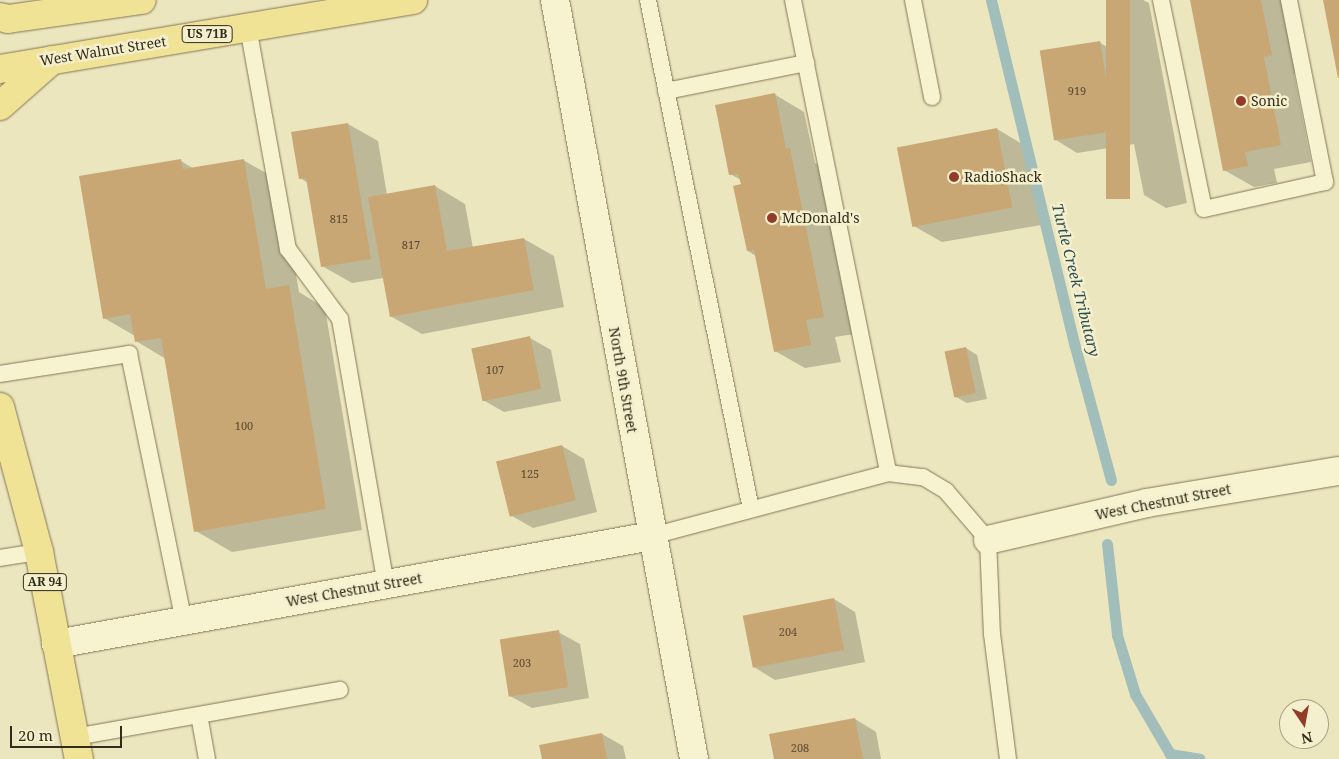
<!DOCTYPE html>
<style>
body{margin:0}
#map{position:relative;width:1339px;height:759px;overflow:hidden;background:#ece6be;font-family:"Noto Serif",serif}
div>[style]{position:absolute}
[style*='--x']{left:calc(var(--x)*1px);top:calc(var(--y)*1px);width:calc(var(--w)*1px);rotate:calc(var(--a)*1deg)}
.shadow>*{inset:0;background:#0003}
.stream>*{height:11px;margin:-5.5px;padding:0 5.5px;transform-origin:5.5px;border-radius:5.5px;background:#a1beba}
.building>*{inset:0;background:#c9a775;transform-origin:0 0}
.roads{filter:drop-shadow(0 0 1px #847757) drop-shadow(0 0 1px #847757)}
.lane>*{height:16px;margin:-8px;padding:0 8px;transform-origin:8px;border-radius:8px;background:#f7f3d1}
.street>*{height:28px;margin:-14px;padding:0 14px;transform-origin:14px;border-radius:14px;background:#f7f3d1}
.primary>*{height:28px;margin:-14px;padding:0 14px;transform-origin:14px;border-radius:14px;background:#f0e395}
.dots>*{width:14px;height:14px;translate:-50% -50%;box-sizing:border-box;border:2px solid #f4efcd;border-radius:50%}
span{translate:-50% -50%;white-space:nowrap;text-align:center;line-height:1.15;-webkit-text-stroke:5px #f4efcd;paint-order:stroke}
.number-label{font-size:11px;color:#584a32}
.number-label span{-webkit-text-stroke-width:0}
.shield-label span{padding:1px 4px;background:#f4efcd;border:1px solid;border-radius:4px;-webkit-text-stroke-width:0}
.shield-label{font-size:12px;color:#332b1c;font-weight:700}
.street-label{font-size:14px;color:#332b1c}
.poi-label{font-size:14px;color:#332b1c}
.left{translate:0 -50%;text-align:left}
.water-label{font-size:15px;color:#2b4e53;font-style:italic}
.north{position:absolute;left:1279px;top:699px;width:50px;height:50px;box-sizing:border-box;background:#f4efcd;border:1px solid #a7a186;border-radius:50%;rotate:168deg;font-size:14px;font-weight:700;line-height:20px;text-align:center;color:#332b1c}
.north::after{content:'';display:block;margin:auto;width:18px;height:22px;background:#913b29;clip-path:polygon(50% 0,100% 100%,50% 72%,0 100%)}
.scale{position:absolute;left:10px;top:726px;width:112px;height:22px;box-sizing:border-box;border:2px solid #332b1c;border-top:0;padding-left:6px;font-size:15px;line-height:18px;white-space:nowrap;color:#332b1c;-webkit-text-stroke:4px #f4efcd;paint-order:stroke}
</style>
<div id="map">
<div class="shadow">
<i style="clip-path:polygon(1107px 0,1143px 0,1149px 3px,1187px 203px,1166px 208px,1144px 195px,1134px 144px,1077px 153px,1056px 140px,1099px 42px,1117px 53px)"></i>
<i style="clip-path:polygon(1191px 0,1282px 0,1302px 72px,1294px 74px,1311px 162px,1274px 169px,1277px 183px,1254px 187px,1224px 170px)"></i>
<i style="clip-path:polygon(774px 94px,804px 112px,815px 163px,820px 166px,854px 334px,835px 337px,841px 362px,805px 368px,775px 351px,756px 256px,748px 251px,741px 180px,730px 174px)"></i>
<i style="clip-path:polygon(348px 124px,378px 141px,387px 195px,435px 186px,465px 204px,473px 248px,524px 239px,554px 256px,564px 307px,422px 334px,392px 317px,384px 278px,352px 283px,322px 266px,308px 183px,300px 178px)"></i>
<i style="clip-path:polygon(997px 129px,1027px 147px,1041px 225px,942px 242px,912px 225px)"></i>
<i style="clip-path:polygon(243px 160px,280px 181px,299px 292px,325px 308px,362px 530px,232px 552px,196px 531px,166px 359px,136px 341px,135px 336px,104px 318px,181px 161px,194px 169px)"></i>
<i style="clip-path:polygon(530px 338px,551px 350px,561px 401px,504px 412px,483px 400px)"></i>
<i style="clip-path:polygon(966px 348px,977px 355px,987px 399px,967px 403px,956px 397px)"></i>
<i style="clip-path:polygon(562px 446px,584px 459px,597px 512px,533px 528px,512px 516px)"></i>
<i style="clip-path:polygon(834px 599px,855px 612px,865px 662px,775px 680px,754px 667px)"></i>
<i style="clip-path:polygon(558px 632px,580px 644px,589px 698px,532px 708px,510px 696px)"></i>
<i style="clip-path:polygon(855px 719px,876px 732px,881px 759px,775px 759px)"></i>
<i style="clip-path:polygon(602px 734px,623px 746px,626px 759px,543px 759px)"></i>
</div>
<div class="stream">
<i style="--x:991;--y:0;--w:353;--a:76.4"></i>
<i style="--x:1074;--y:343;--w:142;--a:74.9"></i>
<i style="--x:1107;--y:544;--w:92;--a:83.7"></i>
<i style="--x:1117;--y:635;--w:62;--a:73"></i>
<i style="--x:1135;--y:694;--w:69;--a:59.7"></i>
<i style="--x:1170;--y:754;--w:30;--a:9"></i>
</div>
<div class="building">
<i style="left:1106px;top:0;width:24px;height:199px"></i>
<i style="clip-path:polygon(1190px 0,1261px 0,1272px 55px,1264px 57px,1281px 145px,1245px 152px,1248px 166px,1223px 171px)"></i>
<i style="clip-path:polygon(1323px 0,1339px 0,1339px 78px,1338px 78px)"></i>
<i style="left:1100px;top:41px;width:91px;height:61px;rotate:81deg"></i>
<i style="clip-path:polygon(775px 93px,786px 149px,790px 148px,824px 317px,806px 320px,811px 345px,774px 352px,754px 250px,747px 251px,733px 186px,741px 184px,738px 174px,729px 175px,715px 105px)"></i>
<i style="clip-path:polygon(348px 123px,371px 259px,321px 267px,306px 178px,299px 179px,291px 132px)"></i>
<i style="left:997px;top:128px;width:81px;height:102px;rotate:79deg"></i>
<i style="clip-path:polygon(181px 159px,183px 169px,244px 159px,266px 289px,289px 285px,326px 509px,194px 532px,161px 338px,135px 342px,130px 314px,103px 319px,79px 176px)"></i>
<i style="clip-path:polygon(435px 185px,447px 251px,524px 238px,534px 290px,390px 317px,368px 197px)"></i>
<i style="left:530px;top:336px;width:54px;height:60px;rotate:78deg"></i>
<i style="left:966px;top:347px;width:47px;height:22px;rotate:78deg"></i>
<i style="left:562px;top:445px;width:57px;height:68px;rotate:76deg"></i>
<i style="left:834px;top:598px;width:53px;height:93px;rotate:79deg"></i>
<i style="left:559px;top:630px;width:58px;height:60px;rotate:81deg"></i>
<i style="clip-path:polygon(855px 718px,863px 759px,774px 759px,769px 734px)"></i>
<i style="clip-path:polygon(602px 733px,607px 759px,542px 759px,539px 745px)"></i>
</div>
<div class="roads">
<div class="lane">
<i style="--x:648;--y:0;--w:519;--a:78.56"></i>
<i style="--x:793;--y:0;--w:482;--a:78.6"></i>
<i style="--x:913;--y:0;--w:99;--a:78.9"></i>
<i style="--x:1161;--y:0;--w:213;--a:78.4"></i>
<i style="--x:1204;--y:209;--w:124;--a:-12.6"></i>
<i style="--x:1325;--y:182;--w:186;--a:-101.2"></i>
<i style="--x:248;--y:27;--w:226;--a:79.8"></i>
<i style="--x:288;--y:249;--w:87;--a:53.4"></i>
<i style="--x:340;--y:319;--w:269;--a:80.2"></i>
<i style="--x:666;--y:91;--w:143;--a:-11.3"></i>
<i style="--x:0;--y:374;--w:131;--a:-8.8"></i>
<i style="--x:129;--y:354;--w:273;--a:78.4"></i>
<i style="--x:652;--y:536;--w:244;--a:-14.9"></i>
<i style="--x:888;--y:473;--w:35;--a:7"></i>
<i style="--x:923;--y:477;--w:27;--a:31"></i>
<i style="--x:946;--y:491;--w:65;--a:49.4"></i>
<i style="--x:988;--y:540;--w:94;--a:87.6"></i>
<i style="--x:992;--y:634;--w:126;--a:82.7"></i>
<i style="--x:0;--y:558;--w:39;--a:-9"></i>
<i style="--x:199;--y:715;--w:45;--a:79.7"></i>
<i style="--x:75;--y:737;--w:269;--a:-10.1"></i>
</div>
<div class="street">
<i style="--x:555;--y:0;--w:772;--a:79.62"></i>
<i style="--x:988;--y:540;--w:163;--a:-13.1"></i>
<i style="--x:1147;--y:503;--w:195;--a:-9.5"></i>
<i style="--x:56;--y:644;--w:606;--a:-10.27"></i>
</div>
<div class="primary">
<i style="--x:0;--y:17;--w:8;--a:14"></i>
<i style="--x:8;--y:19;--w:135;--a:-8.1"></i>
<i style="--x:0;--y:69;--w:419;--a:-9.5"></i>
<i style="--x:0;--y:106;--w:69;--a:-41.5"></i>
<i style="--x:0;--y:407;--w:150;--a:74.9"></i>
<i style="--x:39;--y:552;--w:211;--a:79.1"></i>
</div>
</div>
<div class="dots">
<i style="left:1241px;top:101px;background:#913b29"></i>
<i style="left:954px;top:177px;background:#913b29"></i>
<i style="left:772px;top:218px;background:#913b29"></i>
</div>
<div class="number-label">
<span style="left:1077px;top:91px">919</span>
<span style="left:339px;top:219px">815</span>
<span style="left:411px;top:245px">817</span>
<span style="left:495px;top:370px">107</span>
<span style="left:244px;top:426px">100</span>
<span style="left:530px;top:474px">125</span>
<span style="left:788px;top:632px">204</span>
<span style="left:522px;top:663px">203</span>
<span style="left:800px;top:748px">208</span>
</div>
<div class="shield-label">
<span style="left:207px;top:34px">US 71B</span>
<span style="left:45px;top:582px">AR 94</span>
</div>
<div class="street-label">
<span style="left:103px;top:51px;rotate:-9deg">West Walnut Street</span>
<span style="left:623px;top:380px;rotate:80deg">North 9th Street</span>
<span style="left:1163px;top:502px;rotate:-11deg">West Chestnut Street</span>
<span style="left:354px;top:590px;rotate:-10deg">West Chestnut Street</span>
</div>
<div class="poi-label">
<span class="left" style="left:1251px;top:101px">Sonic</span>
<span class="left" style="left:964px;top:177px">RadioShack</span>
<span class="left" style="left:782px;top:218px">McDonald's</span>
</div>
<div class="water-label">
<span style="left:1076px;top:280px;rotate:76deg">Turtle Creek Tributary</span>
</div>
<div class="north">N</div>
<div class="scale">20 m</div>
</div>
